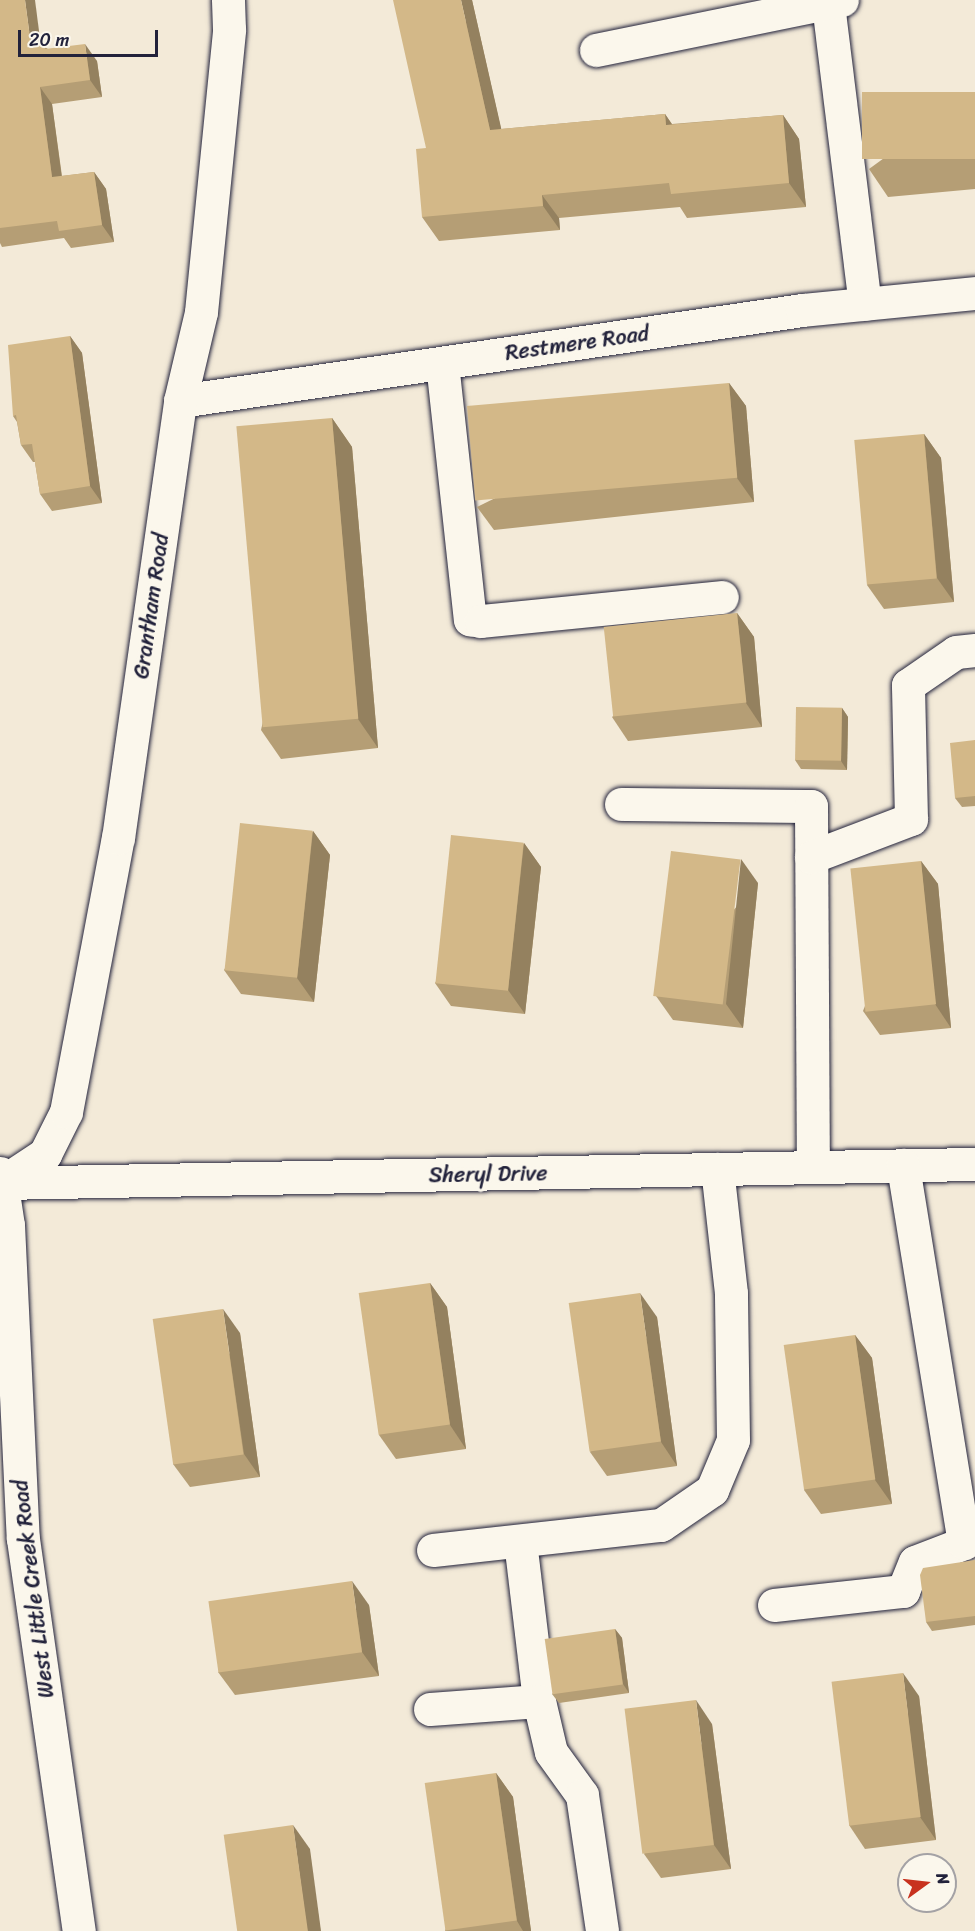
<!DOCTYPE html>
<style>
body{margin:0}
#map{position:relative;width:975px;height:1931px;overflow:hidden;background:#f3ead8;font-family:Sriracha,sans-serif}
div>[style]{position:absolute}
[style*='--x']{left:calc(var(--x)*1px);top:calc(var(--y)*1px);width:calc(var(--w)*1px);rotate:calc(var(--a)*1deg)}
.roads{filter:drop-shadow(0 0 2px #22223b) drop-shadow(0 0 2px #22223b)}
.minor>*{height:33px;margin:-16.5px;padding:0 16.5px;transform-origin:16.5px;border-radius:16.5px;background:#fbf7ec}
.major>*{height:33px;margin:-16.5px;padding:0 16.5px;transform-origin:16.5px;border-radius:16.5px;background:#fbf7ec}
.wall>*{inset:0;background:#b59e75}
.shaded-wall>*{inset:0;background:#94815f}
.building>*{inset:0;background:#d3b888;transform-origin:0 0}
span{translate:-50% -50%;white-space:nowrap;text-align:center;line-height:1.15;-webkit-text-stroke:6px #fbf7ec;paint-order:stroke}
.street-label{font-size:22px;color:#22223b}
.north{position:absolute;left:897px;top:1853px;width:60px;height:60px;box-sizing:border-box;background:#fbf7ec;border:2px solid #a4a2a5;border-radius:50%;rotate:75deg;font-size:16px;font-weight:700;line-height:24px;text-align:center;color:#22223b}
.north::after{content:'';display:block;margin:auto;width:21px;height:27px;background:#c8321e;clip-path:polygon(50% 0,100% 100%,50% 72%,0 100%)}
.scale{position:absolute;left:18px;top:30px;width:140px;height:27px;box-sizing:border-box;border:3px solid #22223b;border-top:0;padding-left:8px;font-size:18px;line-height:21px;white-space:nowrap;color:#22223b;-webkit-text-stroke:4px #fbf7ec;paint-order:stroke}
</style>
<div id="map">
<div class="roads">
<div class="minor">
<i style="--x:828;--y:4;--w:302;--a:83"></i>
<i style="--x:596;--y:50;--w:251;--a:-11.5"></i>
<i style="--x:442;--y:363;--w:258;--a:83.8"></i>
<i style="--x:470;--y:619;--w:11;--a:10"></i>
<i style="--x:481;--y:621;--w:242;--a:-5.7"></i>
<i style="--x:180;--y:401;--w:629;--a:-8.32"></i>
<i style="--x:802;--y:310;--w:174;--a:-5.6"></i>
<i style="--x:621;--y:804;--w:190;--a:0.6"></i>
<i style="--x:811;--y:806;--w:361;--a:89.7"></i>
<i style="--x:811;--y:857;--w:107;--a:-20.8"></i>
<i style="--x:911;--y:819;--w:134;--a:-91.3"></i>
<i style="--x:908;--y:685;--w:58;--a:-34.5"></i>
<i style="--x:956;--y:652;--w:19;--a:-6"></i>
<i style="--x:1;--y:1183;--w:53;--a:-33.4"></i>
<i style="--x:45;--y:1154;--w:47;--a:-63.4"></i>
<i style="--x:66;--y:1112;--w:279;--a:-79.3"></i>
<i style="--x:118;--y:838;--w:441;--a:-81.9"></i>
<i style="--x:180;--y:401;--w:91;--a:-76.7"></i>
<i style="--x:201;--y:312;--w:284;--a:-84.3"></i>
<i style="--x:229;--y:29;--w:29;--a:-92"></i>
<i style="--x:1;--y:1183;--w:974;--a:-1.12"></i>
<i style="--x:520;--y:1541;--w:161;--a:83.2"></i>
<i style="--x:433;--y:1550;--w:229;--a:-6.3"></i>
<i style="--x:661;--y:1525;--w:62;--a:-34.5"></i>
<i style="--x:712;--y:1490;--w:54;--a:-67.2"></i>
<i style="--x:733;--y:1440;--w:147;--a:-90.8"></i>
<i style="--x:731;--y:1293;--w:125;--a:-96.4"></i>
<i style="--x:774;--y:1605;--w:130;--a:-6.2"></i>
<i style="--x:903;--y:1591;--w:31;--a:-68"></i>
<i style="--x:915;--y:1562;--w:53;--a:-21.2"></i>
<i style="--x:964;--y:1543;--w:383;--a:-99.2"></i>
<i style="--x:430;--y:1709;--w:109;--a:-4.2"></i>
<i style="--x:539;--y:1701;--w:52;--a:76.8"></i>
<i style="--x:551;--y:1752;--w:53;--a:54.2"></i>
<i style="--x:582;--y:1795;--w:137;--a:81.6"></i>
</div>
<div class="major">
<i style="--x:0;--y:1173;--w:53;--a:81.3"></i>
<i style="--x:8;--y:1225;--w:314;--a:87.3"></i>
<i style="--x:23;--y:1539;--w:396;--a:81.9"></i>
</div>
</div>
<div class="wall">
<i style="clip-path:polygon(0 0,40px 43px,48px 49px,97px 61px,102px 97px,52px 104px,62px 176px,94px 172px,106px 189px,114px 242px,71px 248px,64px 238px,2px 247px,0 243px)"></i>
<i style="clip-path:polygon(472px 0,501px 129px,665px 114px,672px 124px,783px 115px,799px 139px,806px 207px,687px 218px,680px 207px,559px 218px,560px 230px,439px 241px,422px 217px,426px 148px)"></i>
<i style="clip-path:polygon(975px 92px,975px 189px,888px 197px,869px 169px)"></i>
<i style="clip-path:polygon(70px 336px,82px 353px,102px 503px,52px 511px,40px 494px,35px 462px,33px 462px,21px 445px,17px 422px,13px 416px)"></i>
<i style="clip-path:polygon(729px 383px,746px 406px,754px 502px,494px 530px,477px 507px)"></i>
<i style="clip-path:polygon(332px 418px,352px 447px,378px 748px,281px 759px,261px 730px)"></i>
<i style="clip-path:polygon(924px 434px,941px 458px,954px 602px,884px 609px,867px 585px)"></i>
<i style="clip-path:polygon(737px 613px,754px 637px,762px 727px,628px 741px,612px 717px)"></i>
<i style="clip-path:polygon(842px 708px,848px 717px,847px 770px,801px 769px,795px 760px)"></i>
<i style="clip-path:polygon(975px 740px,975px 806px,962px 807px,955px 798px)"></i>
<i style="clip-path:polygon(313px 831px,330px 855px,314px 1002px,241px 994px,224px 970px)"></i>
<i style="clip-path:polygon(524px 843px,541px 867px,525px 1014px,451px 1006px,435px 983px)"></i>
<i style="clip-path:polygon(921px 861px,938px 884px,951px 1028px,880px 1035px,863px 1011px)"></i>
<i style="clip-path:polygon(758px 883px,743px 1028px,673px 1020px,656px 996px)"></i>
<i style="clip-path:polygon(430px 1283px,447px 1307px,466px 1449px,396px 1459px,379px 1435px)"></i>
<i style="clip-path:polygon(657px 1317px,677px 1466px,607px 1476px,590px 1452px)"></i>
<i style="clip-path:polygon(240px 1333px,260px 1477px,190px 1487px,173px 1464px)"></i>
<i style="clip-path:polygon(855px 1335px,872px 1358px,892px 1504px,821px 1514px,804px 1490px)"></i>
<i style="clip-path:polygon(975px 1560px,975px 1625px,932px 1631px,926px 1622px)"></i>
<i style="clip-path:polygon(369px 1605px,379px 1676px,235px 1695px,218px 1672px)"></i>
<i style="clip-path:polygon(615px 1629px,622px 1638px,629px 1693px,559px 1703px,552px 1694px)"></i>
<i style="clip-path:polygon(919px 1696px,936px 1840px,865px 1849px,849px 1825px)"></i>
<i style="clip-path:polygon(712px 1724px,731px 1869px,661px 1878px,644px 1854px)"></i>
<i style="clip-path:polygon(496px 1773px,513px 1797px,531px 1931px,445px 1931px)"></i>
</div>
<div class="shaded-wall">
<i style="clip-path:polygon(25px 0,35px 0,43px 62px,31px 45px)"></i>
<i style="clip-path:polygon(461px 0,472px 0,507px 154px,490px 130px)"></i>
<i style="clip-path:polygon(85px 44px,97px 61px,102px 97px,90px 80px)"></i>
<i style="clip-path:polygon(40px 87px,52px 104px,64px 194px,52px 177px)"></i>
<i style="clip-path:polygon(665px 114px,681px 138px,666px 125px)"></i>
<i style="clip-path:polygon(783px 115px,799px 139px,806px 207px,789px 183px)"></i>
<i style="clip-path:polygon(94px 172px,106px 189px,114px 242px,102px 225px)"></i>
<i style="clip-path:polygon(542px 195px,559px 218px,560px 230px,543px 206px)"></i>
<i style="clip-path:polygon(70px 336px,82px 353px,102px 503px,90px 486px)"></i>
<i style="clip-path:polygon(729px 383px,746px 406px,754px 502px,737px 478px)"></i>
<i style="clip-path:polygon(332px 418px,352px 447px,378px 748px,358px 719px)"></i>
<i style="clip-path:polygon(924px 434px,941px 458px,954px 602px,937px 578px)"></i>
<i style="clip-path:polygon(737px 613px,754px 637px,762px 727px,746px 703px)"></i>
<i style="clip-path:polygon(842px 708px,848px 717px,847px 770px,841px 761px)"></i>
<i style="clip-path:polygon(313px 831px,330px 855px,314px 1002px,297px 978px)"></i>
<i style="clip-path:polygon(524px 843px,541px 867px,525px 1014px,508px 990px)"></i>
<i style="clip-path:polygon(741px 859px,758px 883px,743px 1028px,726px 1004px)"></i>
<i style="clip-path:polygon(921px 861px,938px 884px,951px 1028px,935px 1004px)"></i>
<i style="clip-path:polygon(430px 1283px,447px 1307px,466px 1449px,450px 1425px)"></i>
<i style="clip-path:polygon(640px 1293px,657px 1317px,677px 1466px,661px 1442px)"></i>
<i style="clip-path:polygon(223px 1309px,240px 1333px,260px 1477px,244px 1454px)"></i>
<i style="clip-path:polygon(855px 1335px,872px 1358px,892px 1504px,875px 1480px)"></i>
<i style="clip-path:polygon(352px 1581px,369px 1605px,379px 1676px,362px 1652px)"></i>
<i style="clip-path:polygon(615px 1629px,622px 1638px,629px 1693px,623px 1684px)"></i>
<i style="clip-path:polygon(903px 1673px,919px 1696px,936px 1840px,920px 1817px)"></i>
<i style="clip-path:polygon(696px 1700px,712px 1724px,731px 1869px,714px 1845px)"></i>
<i style="clip-path:polygon(496px 1773px,513px 1797px,531px 1931px,523px 1931px,517px 1921px)"></i>
<i style="clip-path:polygon(293px 1825px,310px 1849px,321px 1931px,307px 1931px)"></i>
</div>
<div class="building">
<i style="clip-path:polygon(0 0,25px 0,31px 45px,44px 43px,45px 49px,85px 44px,90px 80px,40px 87px,52px 177px,94px 172px,102px 225px,59px 231px,57px 221px,0 228px)"></i>
<i style="clip-path:polygon(393px 0,461px 0,490px 130px,665px 114px,666px 125px,783px 115px,789px 183px,671px 194px,669px 183px,542px 195px,543px 206px,422px 217px,416px 149px,426px 148px)"></i>
<i style="left:975px;top:92px;width:67px;height:113px;rotate:90deg"></i>
<i style="clip-path:polygon(70px 336px,90px 486px,40px 494px,32px 444px,21px 445px,16px 415px,13px 416px,8px 345px)"></i>
<i style="left:729px;top:383px;width:95px;height:263px;rotate:85deg"></i>
<i style="left:332px;top:418px;width:302px;height:96px;rotate:85deg"></i>
<i style="left:924px;top:434px;width:145px;height:70px;rotate:85deg"></i>
<i style="left:737px;top:613px;width:90px;height:134px;rotate:84deg"></i>
<i style="left:796px;top:707px;width:46px;height:53px;rotate:1deg"></i>
<i style="clip-path:polygon(975px 740px,975px 796px,955px 798px,950px 743px)"></i>
<i style="left:240px;top:823px;width:73px;height:148px;rotate:6deg"></i>
<i style="left:451px;top:835px;width:73px;height:149px;rotate:6deg"></i>
<i style="left:671px;top:851px;width:70px;height:146px;rotate:7deg"></i>
<i style="left:921px;top:861px;width:144px;height:71px;rotate:84deg"></i>
<i style="left:430px;top:1283px;width:143px;height:72px;rotate:82deg"></i>
<i style="left:640px;top:1293px;width:150px;height:72px;rotate:82deg"></i>
<i style="left:223px;top:1309px;width:147px;height:71px;rotate:82deg"></i>
<i style="left:855px;top:1335px;width:146px;height:72px;rotate:82deg"></i>
<i style="clip-path:polygon(975px 1560px,975px 1616px,926px 1622px,920px 1575px,923px 1568px)"></i>
<i style="left:352px;top:1581px;width:72px;height:145px;rotate:82deg"></i>
<i style="left:615px;top:1629px;width:56px;height:71px;rotate:82deg"></i>
<i style="left:903px;top:1673px;width:145px;height:72px;rotate:83deg"></i>
<i style="left:696px;top:1700px;width:146px;height:72px;rotate:83deg"></i>
<i style="left:496px;top:1773px;width:149px;height:72px;rotate:82deg"></i>
<i style="left:293px;top:1825px;width:107px;height:70px;rotate:82deg"></i>
</div>
<div class="street-label">
<span style="left:577px;top:343px;rotate:-8deg">Restmere Road</span>
<span style="left:151px;top:606px;rotate:-82deg">Grantham Road</span>
<span style="left:488px;top:1174px;rotate:-1deg">Sheryl Drive</span>
<span style="left:33px;top:1589px;rotate:-97deg">West Little Creek Road</span>
</div>
<div class="north">N</div>
<div class="scale">20 m</div>
</div>
